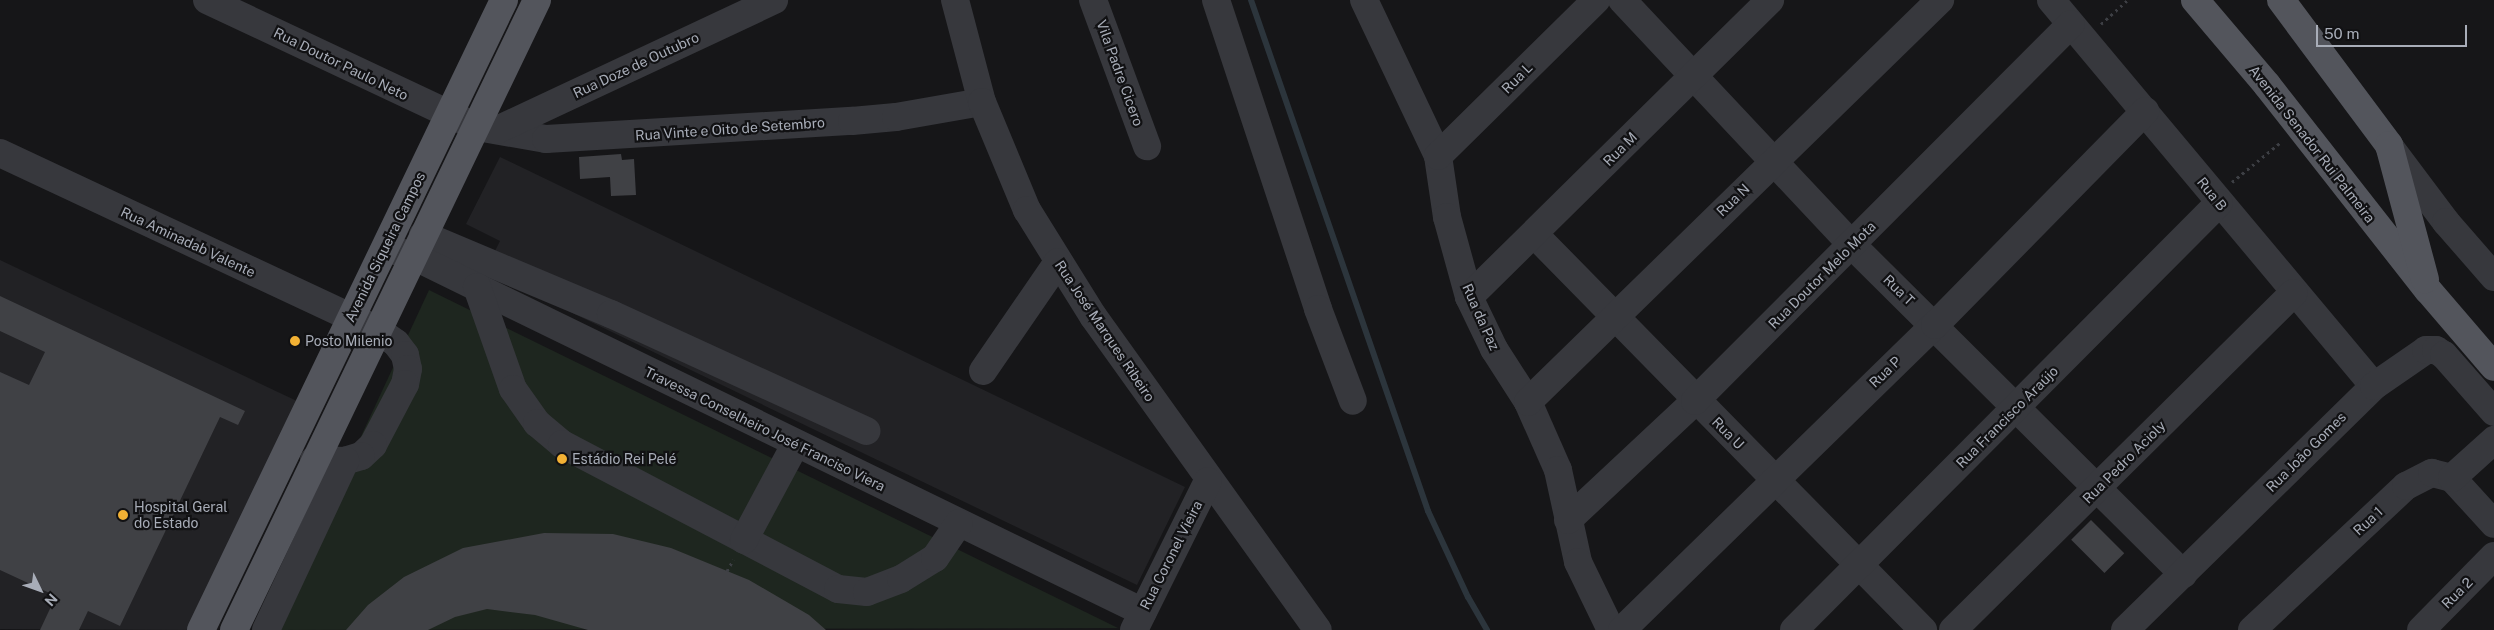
<!DOCTYPE html>
<meta charset="utf-8">
<style>
body{margin:0}
#map{position:relative;width:2494px;height:630px;overflow:hidden;background:#161618;font-family:"Public Sans",sans-serif}
div>[style]{position:absolute}
[style*='--x']{left:calc(var(--x)*1px);top:calc(var(--y)*1px);width:calc(var(--w)*1px);rotate:calc(var(--a)*1deg)}
.built>*{inset:0;background:#222225}
.green>*{inset:0;background:#1e261f}
.stream>*{height:6px;margin:-3px;padding:0 3px;transform-origin:3px;border-radius:3px;background:#2c353c}
.building>*{inset:0;background:#404145;transform-origin:0 0}
.path>*{height:3px;margin-top:-1.5px;transform-origin:0;background:repeating-linear-gradient(90deg,#3d3f44 0 2.5px,transparent 0 6.5px)}
.minor>*{height:28px;margin:-14px;padding:0 14px;transform-origin:14px;border-radius:14px;background:#37383d}
.major>*{height:28px;margin:-14px;padding:0 14px;transform-origin:14px;border-radius:14px;background:#53555c}
.dots>*{width:14px;height:14px;translate:-50% -50%;box-sizing:border-box;border:2px solid #111113;border-radius:50%}
span{translate:-50% -50%;white-space:nowrap;text-align:center;line-height:1.15;-webkit-text-stroke:4.5px #111113;paint-order:stroke}
.street-label{font-size:14px;color:#a8adb8}
.poi-label{font-size:14px;color:#a8adb8}
.left{translate:0 -50%;text-align:left}
.north{position:absolute;left:15px;top:565px;width:50px;height:50px;-webkit-text-stroke:4px #111113;paint-order:stroke;rotate:132deg;font-size:14px;font-weight:700;line-height:20px;text-align:center;color:#a8adb8}
.north::after{content:'';display:block;margin:auto;width:18px;height:22px;background:#a8adb8;clip-path:polygon(50% 0,100% 100%,50% 72%,0 100%)}
.scale{position:absolute;left:2316px;top:25px;width:151px;height:22px;box-sizing:border-box;border:2px solid #a8adb8;border-top:0;padding-left:6px;font-size:15px;line-height:18px;white-space:nowrap;color:#a8adb8;-webkit-text-stroke:4px #111113;paint-order:stroke}
</style>
<div id="map">
<div class="built">
<i style="clip-path:polygon(500px 157px,1185px 487px,1137px 585px,485px 271px,500px 241px,466px 224px)"></i>
<i style="clip-path:polygon(0 260px,299px 402px,190px 630px,0 629px)"></i>
</div>
<div class="green">
<i style="clip-path:polygon(429px 290px,1118px 628px,271px 630px)"></i>
</div>
<div class="stream">
<i style="--x:1251;--y:0;--w:541;--a:70.89"></i>
<i style="--x:1428;--y:511;--w:95;--a:65.1"></i>
<i style="--x:1468;--y:597;--w:38;--a:60"></i>
</div>
<div class="building">
<i style="clip-path:polygon(621px 154px,622px 160px,634px 159px,636px 195px,611px 196px,610px 177px,580px 179px,579px 157px)"></i>
<i style="clip-path:polygon(0 296px,245px 411px,238px 425px,220px 417px,120px 626px,88px 611px,79px 630px,40px 630px,56px 596px,0 570px,0 372px,29px 385px,45px 352px,0 331px)"></i>
<i style="left:2091px;top:520px;width:47px;height:28px;rotate:45deg"></i>
<i style="clip-path:polygon(544px 533px,613px 534px,671px 548px,749px 580px,809px 615px,826px 630px,588px 630px,535px 615px,487px 609px,455px 617px,428px 630px,346px 630px,368px 605px,404px 577px,463px 548px)"></i>
</div>
<div class="path">
<i style="--x:2101;--y:24;--w:36;--a:-42"></i>
<i style="--x:2232;--y:182;--w:63;--a:-39.2"></i>
<i style="--x:727;--y:571;--w:13;--a:-61"></i>
</div>
<div class="minor">
<i style="--x:207;--y:0;--w:298;--a:25.2"></i>
<i style="--x:477;--y:127;--w:70;--a:9.9"></i>
<i style="--x:546;--y:139;--w:307;--a:-3.4"></i>
<i style="--x:852;--y:121;--w:44;--a:-5.2"></i>
<i style="--x:896;--y:117;--w:87;--a:-9.9"></i>
<i style="--x:955;--y:0;--w:106;--a:75.2"></i>
<i style="--x:982;--y:102;--w:117;--a:67.4"></i>
<i style="--x:1027;--y:210;--w:125;--a:58.1"></i>
<i style="--x:1093;--y:316;--w:386;--a:54.4"></i>
<i style="--x:1093;--y:0;--w:156;--a:69.7"></i>
<i style="--x:1216;--y:0;--w:325;--a:71.7"></i>
<i style="--x:1318;--y:309;--w:98;--a:69.2"></i>
<i style="--x:1364;--y:0;--w:173;--a:64.6"></i>
<i style="--x:1438;--y:156;--w:62;--a:81.6"></i>
<i style="--x:1447;--y:217;--w:83;--a:74.6"></i>
<i style="--x:1469;--y:297;--w:58;--a:64.3"></i>
<i style="--x:1494;--y:349;--w:63;--a:57.3"></i>
<i style="--x:1528;--y:402;--w:74;--a:66.2"></i>
<i style="--x:1558;--y:470;--w:94;--a:77.7"></i>
<i style="--x:1578;--y:562;--w:76;--a:64.1"></i>
<i style="--x:1622;--y:0;--w:336;--a:46.8"></i>
<i style="--x:1852;--y:245;--w:467;--a:44.8"></i>
<i style="--x:2051;--y:0;--w:503;--a:50.08"></i>
<i style="--x:497;--y:130;--w:306;--a:-25.1"></i>
<i style="--x:2389;--y:146;--w:95;--a:53.1"></i>
<i style="--x:2446;--y:222;--w:73;--a:48.9"></i>
<i style="--x:0;--y:153;--w:415;--a:25.1"></i>
<i style="--x:376;--y:329;--w:24;--a:35"></i>
<i style="--x:396;--y:343;--w:15;--a:53"></i>
<i style="--x:405;--y:355;--w:14;--a:78"></i>
<i style="--x:408;--y:369;--w:15;--a:101"></i>
<i style="--x:405;--y:384;--w:69;--a:117.7"></i>
<i style="--x:373;--y:445;--w:16;--a:137"></i>
<i style="--x:361;--y:456;--w:17;--a:163"></i>
<i style="--x:345;--y:461;--w:31;--a:-178"></i>
<i style="--x:1438;--y:156;--w:222;--a:-44.6"></i>
<i style="--x:423;--y:235;--w:204;--a:22.8"></i>
<i style="--x:611;--y:314;--w:281;--a:24.6"></i>
<i style="--x:1535;--y:235;--w:554;--a:45.51"></i>
<i style="--x:392;--y:250;--w:22;--a:16"></i>
<i style="--x:413;--y:256;--w:812;--a:26"></i>
<i style="--x:477;--y:287;--w:108;--a:70.6"></i>
<i style="--x:513;--y:389;--w:42;--a:54.8"></i>
<i style="--x:537;--y:423;--w:33;--a:40"></i>
<i style="--x:562;--y:444;--w:312;--a:27.7"></i>
<i style="--x:838;--y:589;--w:29;--a:6"></i>
<i style="--x:867;--y:592;--w:36;--a:-21"></i>
<i style="--x:901;--y:579;--w:40;--a:-32"></i>
<i style="--x:935;--y:558;--w:42;--a:-55.6"></i>
<i style="--x:1469;--y:297;--w:423;--a:-44.6"></i>
<i style="--x:983;--y:371;--w:132;--a:-55.5"></i>
<i style="--x:1528;--y:402;--w:576;--a:-44.3"></i>
<i style="--x:2452;--y:478;--w:62;--a:47.6"></i>
<i style="--x:1568;--y:520;--w:174;--a:-43.1"></i>
<i style="--x:1695;--y:401;--w:532;--a:-45.08"></i>
<i style="--x:744;--y:540;--w:108;--a:-61.8"></i>
<i style="--x:266;--y:630;--w:187;--a:-64.9"></i>
<i style="--x:1134;--y:630;--w:166;--a:-63.6"></i>
<i style="--x:1622;--y:630;--w:437;--a:-44.3"></i>
<i style="--x:1935;--y:325;--w:300;--a:-45.5"></i>
<i style="--x:1794;--y:630;--w:602;--a:-45.13"></i>
<i style="--x:1953;--y:630;--w:479;--a:-44.7"></i>
<i style="--x:2125;--y:630;--w:349;--a:-44.4"></i>
<i style="--x:2374;--y:386;--w:63;--a:-34.7"></i>
<i style="--x:2426;--y:350;--w:10;--a:0"></i>
<i style="--x:2436;--y:350;--w:9;--a:32"></i>
<i style="--x:2444;--y:355;--w:76;--a:48.7"></i>
<i style="--x:2252;--y:630;--w:211;--a:-43.1"></i>
<i style="--x:2406;--y:486;--w:29;--a:-27"></i>
<i style="--x:2432;--y:473;--w:21;--a:14"></i>
<i style="--x:2452;--y:478;--w:57;--a:-42.1"></i>
<i style="--x:2421;--y:630;--w:104;--a:-45.4"></i>
</div>
<div class="major">
<i style="--x:2195;--y:0;--w:111;--a:49.7"></i>
<i style="--x:2267;--y:85;--w:261;--a:51.9"></i>
<i style="--x:2428;--y:290;--w:101;--a:49.4"></i>
<i style="--x:2281;--y:0;--w:181;--a:53.3"></i>
<i style="--x:2389;--y:145;--w:139;--a:75"></i>
<i style="--x:201;--y:630;--w:699;--a:-64.31"></i>
<i style="--x:234;--y:630;--w:699;--a:-64.31"></i>
</div>
<div class="dots">
<i style="left:295px;top:341px;background:#f2b134"></i>
<i style="left:562px;top:459px;background:#f2b134"></i>
<i style="left:123px;top:515px;background:#f2b134"></i>
</div>
<div class="street-label">
<span style="left:341px;top:64px;rotate:26deg">Rua Doutor Paulo Neto</span>
<span style="left:636px;top:65px;rotate:-25deg">Rua Doze de Outubro</span>
<span style="left:1120px;top:73px;rotate:70deg">Vila Padre Cicero</span>
<span style="left:1517px;top:78px;rotate:-45deg">Rua L</span>
<span style="left:730px;top:129px;rotate:-4deg">Rua Vinte e Oito de Setembro</span>
<span style="left:2312px;top:144px;rotate:52deg">Avenida Senador Rui Palmeira</span>
<span style="left:1620px;top:149px;rotate:-45deg">Rua M</span>
<span style="left:2212px;top:194px;rotate:51deg">Rua B</span>
<span style="left:1733px;top:200px;rotate:-44deg">Rua N</span>
<span style="left:188px;top:242px;rotate:25deg">Rua Aminadab Valente</span>
<span style="left:385px;top:247px;rotate:-64deg">Avenida Siqueira Campos</span>
<span style="left:1822px;top:275px;rotate:-45deg">Rua Doutor Melo Mota</span>
<span style="left:1899px;top:290px;rotate:44deg">Rua T</span>
<span style="left:1481px;top:317px;rotate:66deg">Rua da Paz</span>
<span style="left:1105px;top:331px;rotate:56deg">Rua José Marques Ribeiro</span>
<span style="left:1885px;top:372px;rotate:-44deg">Rua P</span>
<span style="left:2007px;top:417px;rotate:-45deg">Rua Francisco Araújo</span>
<span style="left:765px;top:429px;rotate:26deg">Travessa Conselheiro José Franciso Viera</span>
<span style="left:1728px;top:433px;rotate:45deg">Rua U</span>
<span style="left:2306px;top:452px;rotate:-45deg">Rua João Gomes</span>
<span style="left:2124px;top:462px;rotate:-45deg">Rua Pedro Acioly</span>
<span style="left:2368px;top:521px;rotate:-43deg">Rua 1</span>
<span style="left:1171px;top:555px;rotate:-63deg">Rua Coronel Vieira</span>
<span style="left:2457px;top:593px;rotate:-45deg">Rua 2</span>
</div>
<div class="poi-label">
<span class="left" style="left:305px;top:341px">Posto Milenio</span>
<span class="left" style="left:572px;top:459px">Estádio Rei Pelé</span>
<span class="left" style="left:134px;top:515px">Hospital Geral<br>do Estado</span>
</div>
<div class="north">N</div>
<div class="scale">50 m</div>
</div>
